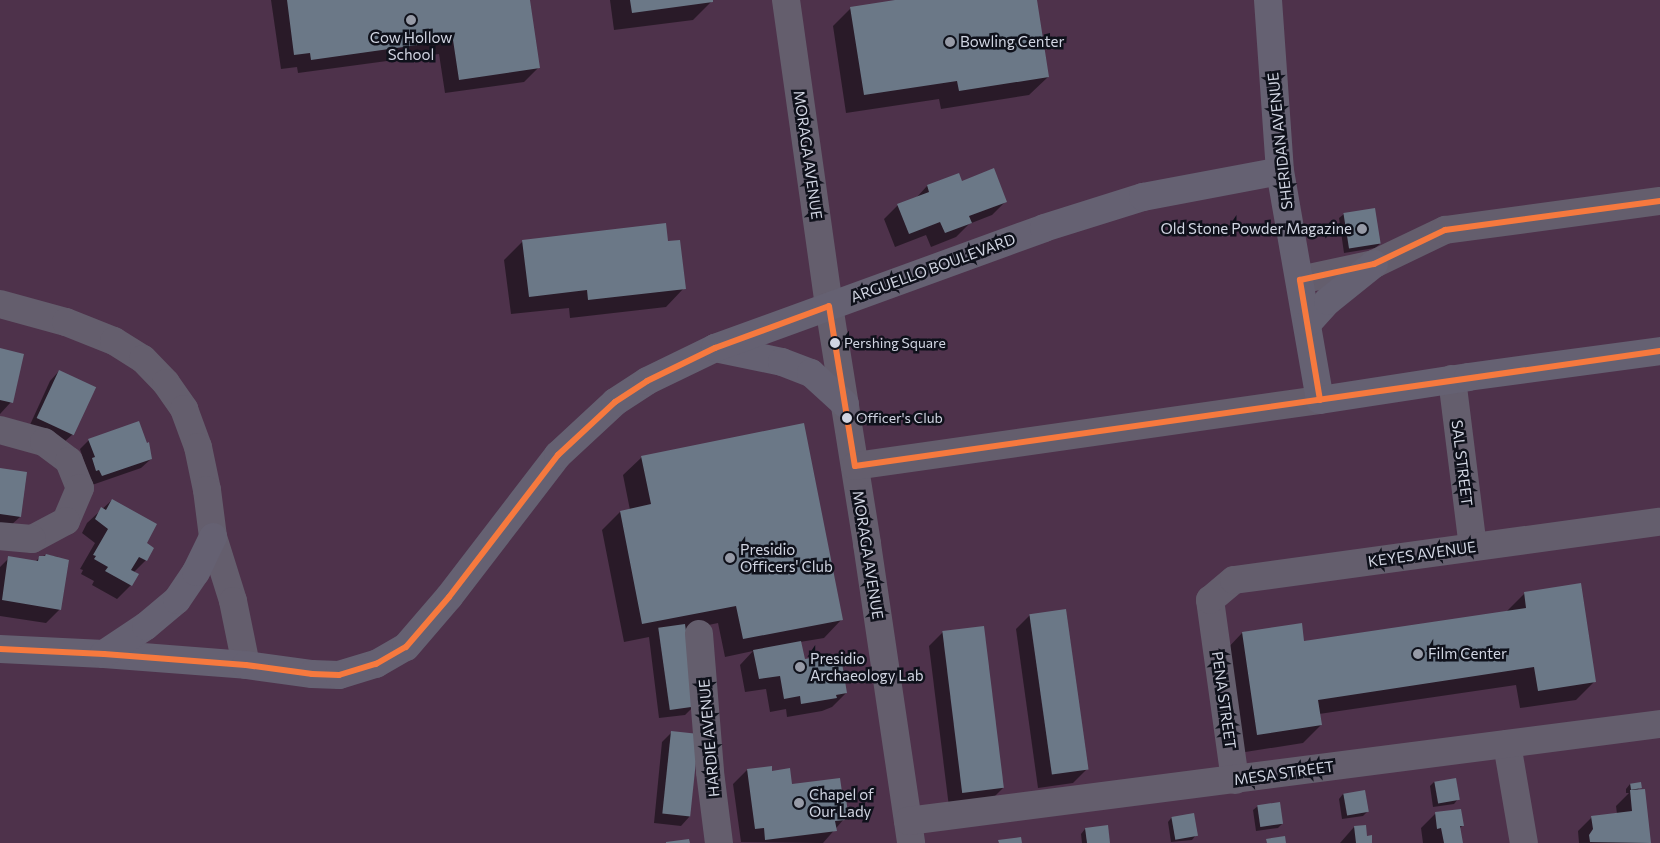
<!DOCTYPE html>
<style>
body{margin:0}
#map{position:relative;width:1660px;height:843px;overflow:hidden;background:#292c36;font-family:Commissioner,sans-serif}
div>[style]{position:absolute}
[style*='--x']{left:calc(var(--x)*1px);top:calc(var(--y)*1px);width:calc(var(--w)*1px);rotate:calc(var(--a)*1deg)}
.green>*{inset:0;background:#4e324b;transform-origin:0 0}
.shadow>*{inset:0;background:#0007}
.building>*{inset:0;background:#6b7887;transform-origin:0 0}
.street>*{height:28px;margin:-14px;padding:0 14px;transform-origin:14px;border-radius:14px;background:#645e6d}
.secondary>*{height:28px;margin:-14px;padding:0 14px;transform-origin:14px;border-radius:14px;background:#656172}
.bus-1>*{height:6px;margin:-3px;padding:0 3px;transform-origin:3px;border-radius:3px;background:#f6793e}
.dots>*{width:14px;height:14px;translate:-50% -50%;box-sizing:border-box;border:2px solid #0f111b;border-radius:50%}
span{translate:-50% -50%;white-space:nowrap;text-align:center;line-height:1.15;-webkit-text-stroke:5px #0f111b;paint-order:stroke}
.bus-label{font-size:14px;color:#d1d5e2}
.left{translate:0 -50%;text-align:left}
.poi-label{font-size:15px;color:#d1d5e2}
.right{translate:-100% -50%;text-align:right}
.street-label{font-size:15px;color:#d1d5e2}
</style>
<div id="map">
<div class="green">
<i style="left:0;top:0;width:1660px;height:843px"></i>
</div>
<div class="shadow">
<i style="clip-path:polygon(271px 0,529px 0,538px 68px,524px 82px,445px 93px,439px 54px,298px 73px,297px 67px,281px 69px)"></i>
<i style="clip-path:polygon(610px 0,711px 0,711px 2px,693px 20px,614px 30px)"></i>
<i style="clip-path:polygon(903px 0,1036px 0,1048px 77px,1029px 95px,941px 109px,939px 99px,846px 113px,833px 26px,851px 8px)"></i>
<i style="clip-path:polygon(961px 183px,1006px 201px,992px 215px,969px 224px,956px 237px,931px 247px,926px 235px,895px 247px,884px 219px,898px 205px,916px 198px,927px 186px)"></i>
<i style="clip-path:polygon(1344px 214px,1380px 244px,1375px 248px,1344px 253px,1339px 218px)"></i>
<i style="clip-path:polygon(523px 241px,667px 242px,684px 288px,666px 307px,570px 318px,569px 308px,511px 314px,504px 260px)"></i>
<i style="clip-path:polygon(0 350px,11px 402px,0 414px)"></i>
<i style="clip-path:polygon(59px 371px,73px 434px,63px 443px,29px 427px,50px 381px)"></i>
<i style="clip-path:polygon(89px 440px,151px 459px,141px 468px,92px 485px,80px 449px)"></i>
<i style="clip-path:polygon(642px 457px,842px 619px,824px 638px,800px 642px,804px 660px,846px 693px,832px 707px,822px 711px,787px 717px,786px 709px,770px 712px,766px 689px,745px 692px,740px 665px,753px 651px,725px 657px,718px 623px,685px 630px,694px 706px,685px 715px,659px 718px,649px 637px,624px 642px,602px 530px,620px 512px,630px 510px,623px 475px)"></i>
<i style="clip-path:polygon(0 470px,20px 517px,10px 526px,0 524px)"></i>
<i style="clip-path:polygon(112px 500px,145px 543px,146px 560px,134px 572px,137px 574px,131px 585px,117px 599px,92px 585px,94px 581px,81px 574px,83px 570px,80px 569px,95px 543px,82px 533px,87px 523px)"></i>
<i style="clip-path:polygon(46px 555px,58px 557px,60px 609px,46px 623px,0 616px,0 567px,9px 558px,35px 562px,40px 557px)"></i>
<i style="clip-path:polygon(1525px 593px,1594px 682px,1576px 700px,1520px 708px,1516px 685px,1319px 714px,1321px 725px,1303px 743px,1239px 753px,1224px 652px,1242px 633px,1303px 643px,1506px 612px)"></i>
<i style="clip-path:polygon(1030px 615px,1087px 769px,1073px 783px,1038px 788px,1016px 629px)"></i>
<i style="clip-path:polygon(943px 632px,1003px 788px,989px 802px,949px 807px,929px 646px)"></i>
<i style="clip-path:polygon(672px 732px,690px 816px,681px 826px,654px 823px,662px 742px)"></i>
<i style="clip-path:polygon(747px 770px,771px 772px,791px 786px,847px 813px,844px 819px,823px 843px,741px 842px,733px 784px)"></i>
<i style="clip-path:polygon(1434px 782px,1458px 799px,1454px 804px,1433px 807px,1430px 786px)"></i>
<i style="clip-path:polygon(1630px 784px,1640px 787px,1637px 791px,1644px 790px,1650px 843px,1579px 843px,1578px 831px,1592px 817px,1617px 814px,1616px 806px,1629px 793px,1626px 793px,1626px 789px)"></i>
<i style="clip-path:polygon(1343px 794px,1367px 812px,1363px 816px,1342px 819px,1339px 799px)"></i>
<i style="clip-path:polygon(1258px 806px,1282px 824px,1278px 828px,1256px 831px,1253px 810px)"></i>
<i style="clip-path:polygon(1435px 814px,1463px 825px,1459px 829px,1461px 843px,1423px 843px,1421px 828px)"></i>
<i style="clip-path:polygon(1172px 817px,1196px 835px,1192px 840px,1171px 842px,1168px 822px)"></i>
<i style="clip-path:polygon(1106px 826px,1109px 843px,1082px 843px,1081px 834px,1085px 829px)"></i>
<i style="clip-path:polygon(1354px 827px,1366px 837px,1371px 843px,1340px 843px)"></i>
</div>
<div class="building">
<i style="clip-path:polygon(287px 0,530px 0,540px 68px,459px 80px,453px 40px,311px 60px,310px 53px,294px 55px)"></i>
<i style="clip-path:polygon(630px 0,713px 0,713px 2px,632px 13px)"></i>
<i style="clip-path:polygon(895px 0,1037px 0,1049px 77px,959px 91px,957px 81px,864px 95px,850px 7px)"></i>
<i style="clip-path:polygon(994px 168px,1007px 202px,969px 216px,972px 223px,945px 233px,940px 222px,909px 234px,897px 204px,929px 192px,927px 185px,959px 173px,962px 181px)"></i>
<i style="left:1375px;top:208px;width:36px;height:32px;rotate:81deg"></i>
<i style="clip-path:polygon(666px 223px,668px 241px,680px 240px,686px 289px,588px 300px,587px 290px,529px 297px,522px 240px)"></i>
<i style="clip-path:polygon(0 348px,24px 354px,13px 403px,0 400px)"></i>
<i style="left:59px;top:370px;width:41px;height:53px;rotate:25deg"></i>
<i style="clip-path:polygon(139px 421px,147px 443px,149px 442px,152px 459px,102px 476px,99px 470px,96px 471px,92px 458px,95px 457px,88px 439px)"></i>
<i style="clip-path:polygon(804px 423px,843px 620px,743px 639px,736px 606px,642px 624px,620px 511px,651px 504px,641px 456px)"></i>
<i style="clip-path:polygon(0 468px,27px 472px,21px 517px,0 514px)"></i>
<i style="clip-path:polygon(112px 499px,157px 524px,147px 543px,154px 548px,147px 561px,139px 557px,131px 570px,139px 574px,132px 586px,105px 571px,108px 567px,94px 559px,96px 556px,93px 555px,108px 529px,95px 519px,101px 507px,106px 510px)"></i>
<i style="clip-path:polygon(46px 554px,69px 560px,61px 610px,2px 600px,8px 556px,38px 561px,39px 556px,45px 556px)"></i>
<i style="clip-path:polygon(1581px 583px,1596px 682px,1538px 691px,1534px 667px,1318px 700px,1322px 725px,1257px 735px,1242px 632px,1302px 623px,1304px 641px,1526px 608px,1524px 592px)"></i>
<i style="left:1066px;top:609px;width:162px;height:37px;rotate:82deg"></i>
<i style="left:685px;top:624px;width:83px;height:27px;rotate:82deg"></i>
<i style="left:984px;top:626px;width:163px;height:42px;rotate:83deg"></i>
<i style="clip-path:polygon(801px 641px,805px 659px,831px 654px,831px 658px,841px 657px,847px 693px,836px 695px,837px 698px,801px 704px,800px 696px,784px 699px,780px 676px,759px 679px,753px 650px)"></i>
<i style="left:671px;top:731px;width:28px;height:83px;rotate:6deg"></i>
<i style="clip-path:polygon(772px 766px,772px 771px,790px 768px,792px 784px,840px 778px,842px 792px,845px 791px,848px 813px,844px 814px,845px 820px,835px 821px,837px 831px,765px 840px,764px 828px,755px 829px,747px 769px)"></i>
<i style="left:1456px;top:778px;width:22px;height:22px;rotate:80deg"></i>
<i style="left:1641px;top:782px;width:6px;height:11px;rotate:81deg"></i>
<i style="clip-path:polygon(1645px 789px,1651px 843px,1590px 842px,1589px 835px,1593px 829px,1591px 816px,1632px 811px,1630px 790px)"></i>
<i style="left:1365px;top:790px;width:22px;height:22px;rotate:80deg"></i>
<i style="left:1280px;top:802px;width:22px;height:23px;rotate:82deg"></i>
<i style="clip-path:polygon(1461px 809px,1464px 826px,1460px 826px,1463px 843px,1444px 843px,1441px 828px,1437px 829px,1435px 812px)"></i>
<i style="left:1194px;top:813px;width:23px;height:23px;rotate:80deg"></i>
<i style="clip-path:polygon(1108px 825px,1110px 843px,1087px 843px,1085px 828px)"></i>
<i style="clip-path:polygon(1366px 825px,1367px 836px,1372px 835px,1372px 843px,1356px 843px,1354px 826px)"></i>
<i style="clip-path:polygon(1285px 836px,1286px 843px,1267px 843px,1266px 839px)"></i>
<i style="clip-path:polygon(1021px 837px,1022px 843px,999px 843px,998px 840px)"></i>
<i style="clip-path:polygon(689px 839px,690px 843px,666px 843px,666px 842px)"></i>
</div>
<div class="street">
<i style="--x:786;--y:0;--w:309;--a:82"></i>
<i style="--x:829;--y:306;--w:241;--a:80.9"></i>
<i style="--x:867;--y:544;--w:302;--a:81.6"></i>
<i style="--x:1300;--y:280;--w:76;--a:-12.2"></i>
<i style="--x:1374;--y:264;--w:79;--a:-25.6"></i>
<i style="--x:1445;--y:230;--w:217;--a:-7.7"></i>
<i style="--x:0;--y:304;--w:68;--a:15.3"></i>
<i style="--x:66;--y:322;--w:52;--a:21.6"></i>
<i style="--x:114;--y:341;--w:34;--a:32"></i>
<i style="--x:143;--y:359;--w:33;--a:46"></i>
<i style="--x:166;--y:383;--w:32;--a:55"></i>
<i style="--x:184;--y:409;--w:40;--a:69.8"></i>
<i style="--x:198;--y:447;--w:44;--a:78.2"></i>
<i style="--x:207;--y:490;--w:47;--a:82.7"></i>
<i style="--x:213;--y:537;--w:67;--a:72.6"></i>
<i style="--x:233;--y:601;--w:65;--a:78.5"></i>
<i style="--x:1452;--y:379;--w:169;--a:82.9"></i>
<i style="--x:0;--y:430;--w:46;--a:15.3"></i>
<i style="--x:44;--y:442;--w:31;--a:37"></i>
<i style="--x:69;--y:461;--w:29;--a:68"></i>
<i style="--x:80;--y:488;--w:36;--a:113"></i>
<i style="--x:66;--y:521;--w:38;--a:152"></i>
<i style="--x:32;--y:539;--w:32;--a:-175"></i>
<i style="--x:855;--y:466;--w:470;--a:-8.1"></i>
<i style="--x:699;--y:634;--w:138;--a:85.4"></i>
<i style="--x:710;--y:772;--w:72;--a:82.8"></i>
<i style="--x:1507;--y:744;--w:100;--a:80.3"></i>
<i style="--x:1235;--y:780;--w:182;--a:-97.9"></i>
<i style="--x:1210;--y:600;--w:31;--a:-40"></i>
<i style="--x:1234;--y:580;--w:430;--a:-7.8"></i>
<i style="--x:908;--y:821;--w:758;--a:-7.35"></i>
</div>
<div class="secondary">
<i style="--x:1268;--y:0;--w:171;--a:86"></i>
<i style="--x:1280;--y:171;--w:232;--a:80.1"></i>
<i style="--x:1320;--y:400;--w:150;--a:-8.8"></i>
<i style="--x:1468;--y:377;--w:194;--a:-7.7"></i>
<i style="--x:1308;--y:323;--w:30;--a:-48"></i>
<i style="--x:1328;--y:301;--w:59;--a:-38.8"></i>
<i style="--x:715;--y:348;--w:68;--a:11.8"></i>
<i style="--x:782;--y:362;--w:31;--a:21"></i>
<i style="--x:811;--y:373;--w:46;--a:42.4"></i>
<i style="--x:0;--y:649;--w:104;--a:2.8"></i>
<i style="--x:104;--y:654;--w:142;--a:4.4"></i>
<i style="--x:246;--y:665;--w:67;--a:7.8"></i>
<i style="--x:312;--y:674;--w:27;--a:2"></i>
<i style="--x:339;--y:675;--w:39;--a:-17"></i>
<i style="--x:376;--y:664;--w:34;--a:-30"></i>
<i style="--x:406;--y:647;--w:66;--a:-49.3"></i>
<i style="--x:449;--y:597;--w:179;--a:-52.5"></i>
<i style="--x:558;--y:455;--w:78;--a:-42.9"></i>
<i style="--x:615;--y:402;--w:38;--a:-33"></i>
<i style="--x:647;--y:381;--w:76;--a:-25.9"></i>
<i style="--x:715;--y:348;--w:350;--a:-20"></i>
<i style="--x:1044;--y:228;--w:104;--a:-17.4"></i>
<i style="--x:1143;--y:197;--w:139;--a:-10.7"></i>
<i style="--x:104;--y:654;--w:50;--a:-33.7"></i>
<i style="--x:146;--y:626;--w:40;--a:-40"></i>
<i style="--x:177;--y:600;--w:34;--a:-56"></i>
<i style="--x:196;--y:572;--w:39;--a:-64"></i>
</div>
<div class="bus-1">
<i style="--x:1320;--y:400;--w:122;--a:-99.5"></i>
<i style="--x:1300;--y:280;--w:76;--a:-12.2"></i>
<i style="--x:1374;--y:264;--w:79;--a:-25.6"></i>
<i style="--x:1445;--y:230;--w:217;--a:-7.7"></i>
<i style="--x:0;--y:649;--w:104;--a:2.8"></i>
<i style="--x:104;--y:654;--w:142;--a:4.4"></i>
<i style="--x:246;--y:665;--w:67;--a:7.8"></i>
<i style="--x:312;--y:674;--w:27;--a:2"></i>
<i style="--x:339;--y:675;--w:39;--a:-17"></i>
<i style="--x:376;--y:664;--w:34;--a:-30"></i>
<i style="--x:406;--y:647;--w:66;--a:-49.3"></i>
<i style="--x:449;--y:597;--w:179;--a:-52.5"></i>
<i style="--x:558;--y:455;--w:78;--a:-42.9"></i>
<i style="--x:615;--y:402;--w:38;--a:-33"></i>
<i style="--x:647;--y:381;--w:76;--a:-25.9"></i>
<i style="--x:715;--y:348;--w:121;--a:-20.2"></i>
<i style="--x:829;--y:306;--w:162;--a:80.8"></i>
<i style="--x:855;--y:466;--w:813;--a:-8.13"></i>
</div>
<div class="dots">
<i style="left:411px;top:20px;background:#969aa6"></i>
<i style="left:950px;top:42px;background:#969aa6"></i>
<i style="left:1362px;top:229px;background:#969aa6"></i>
<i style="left:835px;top:343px;background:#d1d5e2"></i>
<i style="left:847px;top:418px;background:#d1d5e2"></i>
<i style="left:730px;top:558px;background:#969aa6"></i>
<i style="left:1418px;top:654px;background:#969aa6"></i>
<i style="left:800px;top:667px;background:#969aa6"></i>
<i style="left:799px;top:803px;background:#969aa6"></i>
</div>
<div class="bus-label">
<span class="left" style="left:844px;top:343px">Pershing Square</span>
<span class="left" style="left:856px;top:418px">Officer's Club</span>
</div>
<div class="poi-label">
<span style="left:411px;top:46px">Cow Hollow<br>School</span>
<span class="left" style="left:960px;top:42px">Bowling Center</span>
<span class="right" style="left:1352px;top:229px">Old Stone Powder Magazine</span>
<span class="left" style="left:740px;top:558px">Presidio<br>Officers' Club</span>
<span class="left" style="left:1428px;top:654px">Film Center</span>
<span class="left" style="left:810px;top:667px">Presidio<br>Archaeology Lab</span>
<span class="left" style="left:809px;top:803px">Chapel of<br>Our Lady</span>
</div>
<div class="street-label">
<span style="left:1280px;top:141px;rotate:-96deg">SHERIDAN AVENUE</span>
<span style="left:808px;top:155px;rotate:82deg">MORAGA AVENUE</span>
<span style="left:933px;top:268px;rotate:-20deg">ARGUELLO BOULEVARD</span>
<span style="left:1462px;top:463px;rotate:83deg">SAL STREET</span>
<span style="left:1422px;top:554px;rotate:-8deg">KEYES AVENUE</span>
<span style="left:868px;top:555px;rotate:81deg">MORAGA AVENUE</span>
<span style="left:1224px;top:700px;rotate:82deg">PENA STREET</span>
<span style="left:709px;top:738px;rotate:-95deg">HARDIE AVENUE</span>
<span style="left:1284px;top:773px;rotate:-8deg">MESA STREET</span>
</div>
</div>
